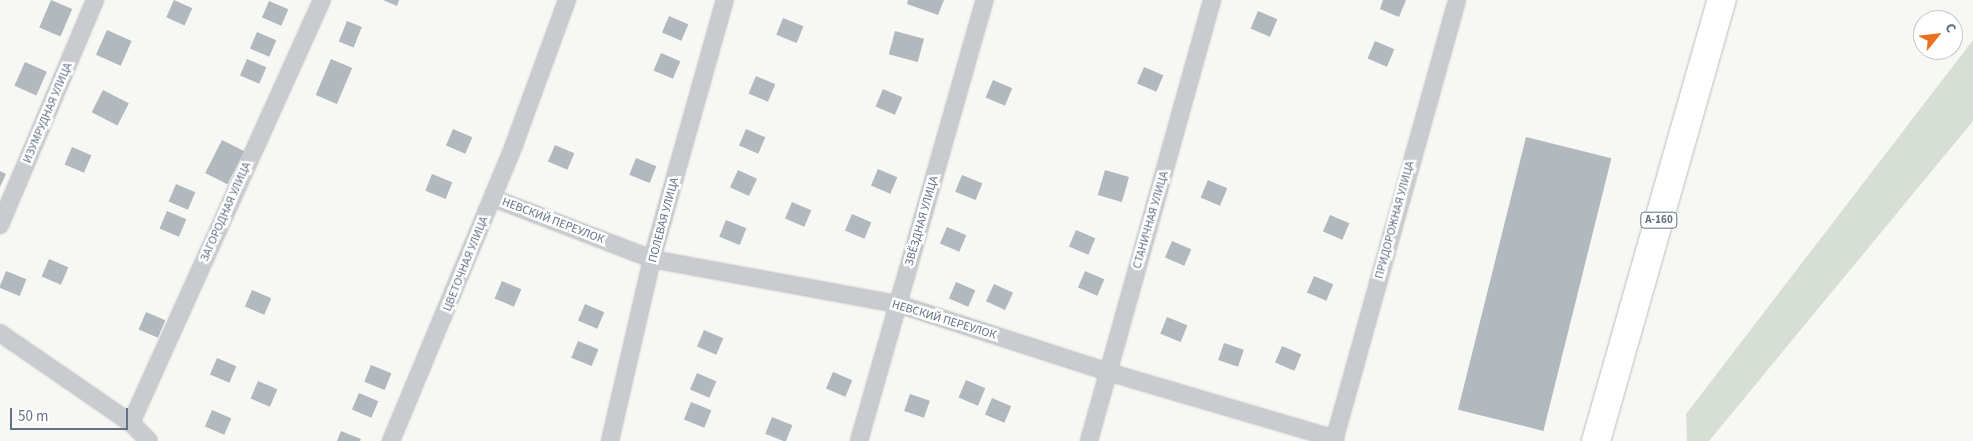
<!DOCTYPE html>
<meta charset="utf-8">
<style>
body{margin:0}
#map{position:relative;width:1973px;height:441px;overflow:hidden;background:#f7f7f4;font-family:"Source Sans 3",sans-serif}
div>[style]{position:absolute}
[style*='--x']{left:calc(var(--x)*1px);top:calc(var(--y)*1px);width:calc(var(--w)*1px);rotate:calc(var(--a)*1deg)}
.green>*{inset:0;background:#d7dfd4}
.building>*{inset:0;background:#b1b8be;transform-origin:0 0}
.roads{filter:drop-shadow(0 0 1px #b8bbbf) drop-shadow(0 0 1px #b8bbbf)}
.minor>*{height:16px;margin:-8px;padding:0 8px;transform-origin:8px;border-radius:8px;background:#c9cbcf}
.trunk>*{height:28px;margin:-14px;padding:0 14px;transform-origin:14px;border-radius:14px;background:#fff}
span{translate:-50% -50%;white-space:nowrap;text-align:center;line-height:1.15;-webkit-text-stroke:5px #fff;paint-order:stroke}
.shield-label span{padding:1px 4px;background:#fff;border:1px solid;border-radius:4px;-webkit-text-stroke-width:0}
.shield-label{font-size:11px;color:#647287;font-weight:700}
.street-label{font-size:12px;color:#647287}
.north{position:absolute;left:1913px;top:10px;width:50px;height:50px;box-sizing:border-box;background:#fff;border:1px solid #c1c7cf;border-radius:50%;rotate:61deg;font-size:14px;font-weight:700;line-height:20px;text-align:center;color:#647287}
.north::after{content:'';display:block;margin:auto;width:18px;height:22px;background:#ee701d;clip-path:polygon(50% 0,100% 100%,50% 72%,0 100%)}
.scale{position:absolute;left:10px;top:408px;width:118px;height:22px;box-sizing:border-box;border:2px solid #647287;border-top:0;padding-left:6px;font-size:15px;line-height:18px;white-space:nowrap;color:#647287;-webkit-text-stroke:4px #fff;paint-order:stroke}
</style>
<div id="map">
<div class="green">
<i style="clip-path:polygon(1973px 40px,1973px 121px,1709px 441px,1687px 441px,1686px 414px)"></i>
</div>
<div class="building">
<i style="left:51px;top:0;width:23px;height:30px;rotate:23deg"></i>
<i style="left:174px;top:0;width:20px;height:19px;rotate:24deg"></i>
<i style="clip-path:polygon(383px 0,399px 0,397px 6px)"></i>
<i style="clip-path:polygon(908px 0,944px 0,938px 15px,907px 4px)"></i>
<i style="clip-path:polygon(1383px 0,1406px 0,1399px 17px,1380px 9px)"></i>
<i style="left:269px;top:1px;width:21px;height:18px;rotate:23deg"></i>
<i style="left:1258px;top:11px;width:21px;height:19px;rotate:23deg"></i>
<i style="left:669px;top:16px;width:21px;height:18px;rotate:23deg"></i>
<i style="left:783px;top:18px;width:22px;height:18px;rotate:22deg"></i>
<i style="left:347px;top:21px;width:16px;height:22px;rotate:22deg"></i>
<i style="left:107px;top:30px;width:27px;height:27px;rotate:24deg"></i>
<i style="left:895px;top:31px;width:30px;height:24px;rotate:15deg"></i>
<i style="left:257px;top:32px;width:21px;height:18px;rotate:23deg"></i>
<i style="left:1375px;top:41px;width:21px;height:19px;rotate:23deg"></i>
<i style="left:661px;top:53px;width:21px;height:19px;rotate:23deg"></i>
<i style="left:247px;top:59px;width:21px;height:18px;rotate:23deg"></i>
<i style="left:331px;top:59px;width:23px;height:39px;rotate:23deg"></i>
<i style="left:25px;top:62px;width:24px;height:26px;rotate:24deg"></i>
<i style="left:1144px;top:67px;width:21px;height:18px;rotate:23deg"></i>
<i style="left:756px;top:76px;width:21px;height:19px;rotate:23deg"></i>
<i style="left:993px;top:80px;width:21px;height:19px;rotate:23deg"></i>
<i style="left:883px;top:89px;width:21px;height:19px;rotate:23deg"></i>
<i style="left:103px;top:90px;width:29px;height:25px;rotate:27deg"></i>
<i style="left:453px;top:129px;width:21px;height:18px;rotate:23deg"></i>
<i style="left:746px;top:129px;width:21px;height:18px;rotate:23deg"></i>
<i style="left:1526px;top:137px;width:88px;height:281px;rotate:14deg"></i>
<i style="left:222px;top:140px;width:25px;height:37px;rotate:27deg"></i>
<i style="left:555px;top:145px;width:21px;height:18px;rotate:23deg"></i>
<i style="left:72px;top:147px;width:21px;height:19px;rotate:23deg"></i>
<i style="left:636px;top:158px;width:22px;height:18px;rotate:22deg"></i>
<i style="left:878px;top:169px;width:21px;height:18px;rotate:23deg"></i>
<i style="left:738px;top:170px;width:21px;height:19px;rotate:25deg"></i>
<i style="left:1105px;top:170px;width:25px;height:26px;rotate:16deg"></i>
<i style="clip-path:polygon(0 171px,6px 174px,0 187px)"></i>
<i style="left:432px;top:174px;width:22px;height:18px;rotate:22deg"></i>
<i style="left:962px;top:175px;width:22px;height:18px;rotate:22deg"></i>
<i style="left:1208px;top:180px;width:21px;height:19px;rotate:23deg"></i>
<i style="left:176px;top:184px;width:21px;height:19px;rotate:23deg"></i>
<i style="left:792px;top:202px;width:21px;height:18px;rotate:23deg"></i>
<i style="left:167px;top:211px;width:21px;height:19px;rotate:23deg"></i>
<i style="left:852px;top:214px;width:21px;height:18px;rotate:23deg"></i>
<i style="left:1330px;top:215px;width:21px;height:18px;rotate:23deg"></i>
<i style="left:726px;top:220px;width:22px;height:18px;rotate:22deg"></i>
<i style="left:947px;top:227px;width:21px;height:18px;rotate:23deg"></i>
<i style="left:1076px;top:230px;width:21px;height:18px;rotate:23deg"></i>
<i style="left:1172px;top:241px;width:21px;height:18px;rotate:23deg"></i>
<i style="left:49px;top:259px;width:21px;height:19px;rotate:23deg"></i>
<i style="left:6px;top:271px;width:22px;height:18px;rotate:22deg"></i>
<i style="left:1085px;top:271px;width:21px;height:18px;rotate:23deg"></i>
<i style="left:1314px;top:276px;width:21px;height:18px;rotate:23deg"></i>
<i style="left:502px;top:281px;width:21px;height:19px;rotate:23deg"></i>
<i style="left:956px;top:282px;width:21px;height:18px;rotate:23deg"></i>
<i style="left:994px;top:284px;width:21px;height:19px;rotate:25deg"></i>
<i style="left:252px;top:290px;width:21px;height:18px;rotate:23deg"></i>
<i style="left:585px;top:304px;width:21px;height:18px;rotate:23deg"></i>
<i style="left:146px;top:312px;width:21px;height:19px;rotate:23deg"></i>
<i style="left:1167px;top:317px;width:22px;height:18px;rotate:22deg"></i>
<i style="left:704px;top:330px;width:21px;height:18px;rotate:23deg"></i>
<i style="left:578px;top:341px;width:22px;height:18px;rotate:22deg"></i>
<i style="left:1224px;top:343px;width:21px;height:18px;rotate:19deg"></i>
<i style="left:1282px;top:346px;width:21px;height:18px;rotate:23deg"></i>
<i style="left:217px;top:358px;width:21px;height:18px;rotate:23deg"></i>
<i style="left:371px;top:365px;width:22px;height:18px;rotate:22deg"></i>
<i style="left:833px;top:372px;width:21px;height:18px;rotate:23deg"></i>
<i style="left:697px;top:373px;width:21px;height:18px;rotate:23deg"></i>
<i style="left:966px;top:380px;width:21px;height:19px;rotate:23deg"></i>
<i style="left:258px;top:381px;width:21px;height:19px;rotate:23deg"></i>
<i style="left:359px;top:393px;width:21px;height:18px;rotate:23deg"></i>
<i style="left:910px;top:394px;width:21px;height:18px;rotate:19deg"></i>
<i style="left:992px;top:398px;width:21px;height:18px;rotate:23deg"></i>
<i style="left:691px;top:402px;width:22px;height:19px;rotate:22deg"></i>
<i style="left:212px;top:410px;width:21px;height:18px;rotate:23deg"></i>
<i style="left:772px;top:417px;width:22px;height:18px;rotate:22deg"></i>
<i style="clip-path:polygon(341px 431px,361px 439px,360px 441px,337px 441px)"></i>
</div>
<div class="roads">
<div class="minor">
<i style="--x:493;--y:198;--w:170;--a:21"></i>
<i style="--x:652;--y:259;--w:250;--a:10.4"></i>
<i style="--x:898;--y:304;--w:221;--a:17.9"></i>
<i style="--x:1108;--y:372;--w:237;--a:16.4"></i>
<i style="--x:0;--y:225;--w:244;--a:-67.1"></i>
<i style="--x:0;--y:333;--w:159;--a:34.5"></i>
<i style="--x:131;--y:423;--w:25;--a:45"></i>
<i style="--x:131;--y:423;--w:464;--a:-65.7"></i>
<i style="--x:391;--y:441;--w:321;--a:-67.4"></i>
<i style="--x:514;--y:145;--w:154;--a:-69.9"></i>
<i style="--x:610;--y:441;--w:187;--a:-77"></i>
<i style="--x:652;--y:259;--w:269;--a:-74.3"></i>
<i style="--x:859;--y:441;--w:459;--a:-74.1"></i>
<i style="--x:1089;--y:441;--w:458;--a:-74.4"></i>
<i style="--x:1334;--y:441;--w:458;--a:-74.4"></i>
</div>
<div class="trunk">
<i style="--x:1596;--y:441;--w:459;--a:-74.1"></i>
</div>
</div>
<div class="shield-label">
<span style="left:1659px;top:220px">А-160</span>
</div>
<div class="street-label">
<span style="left:48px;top:113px;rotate:-67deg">ИЗУМРУДНАЯ УЛИЦА</span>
<span style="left:226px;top:212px;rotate:-66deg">ЗАГОРОДНАЯ УЛИЦА</span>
<span style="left:664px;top:220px;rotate:-75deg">ПОЛЕВАЯ УЛИЦА</span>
<span style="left:1151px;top:220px;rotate:-74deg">СТАНИЧНАЯ УЛИЦА</span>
<span style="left:1395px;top:220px;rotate:-75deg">ПРИДОРОЖНАЯ УЛИЦА</span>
<span style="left:553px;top:221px;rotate:21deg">НЕВСКИЙ ПЕРЕУЛОК</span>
<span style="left:922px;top:221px;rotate:-74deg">ЗВЁЗДНАЯ УЛИЦА</span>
<span style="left:466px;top:264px;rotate:-68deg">ЦВЕТОЧНАЯ УЛИЦА</span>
<span style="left:944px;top:320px;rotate:17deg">НЕВСКИЙ ПЕРЕУЛОК</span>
</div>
<div class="north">С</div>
<div class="scale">50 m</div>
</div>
